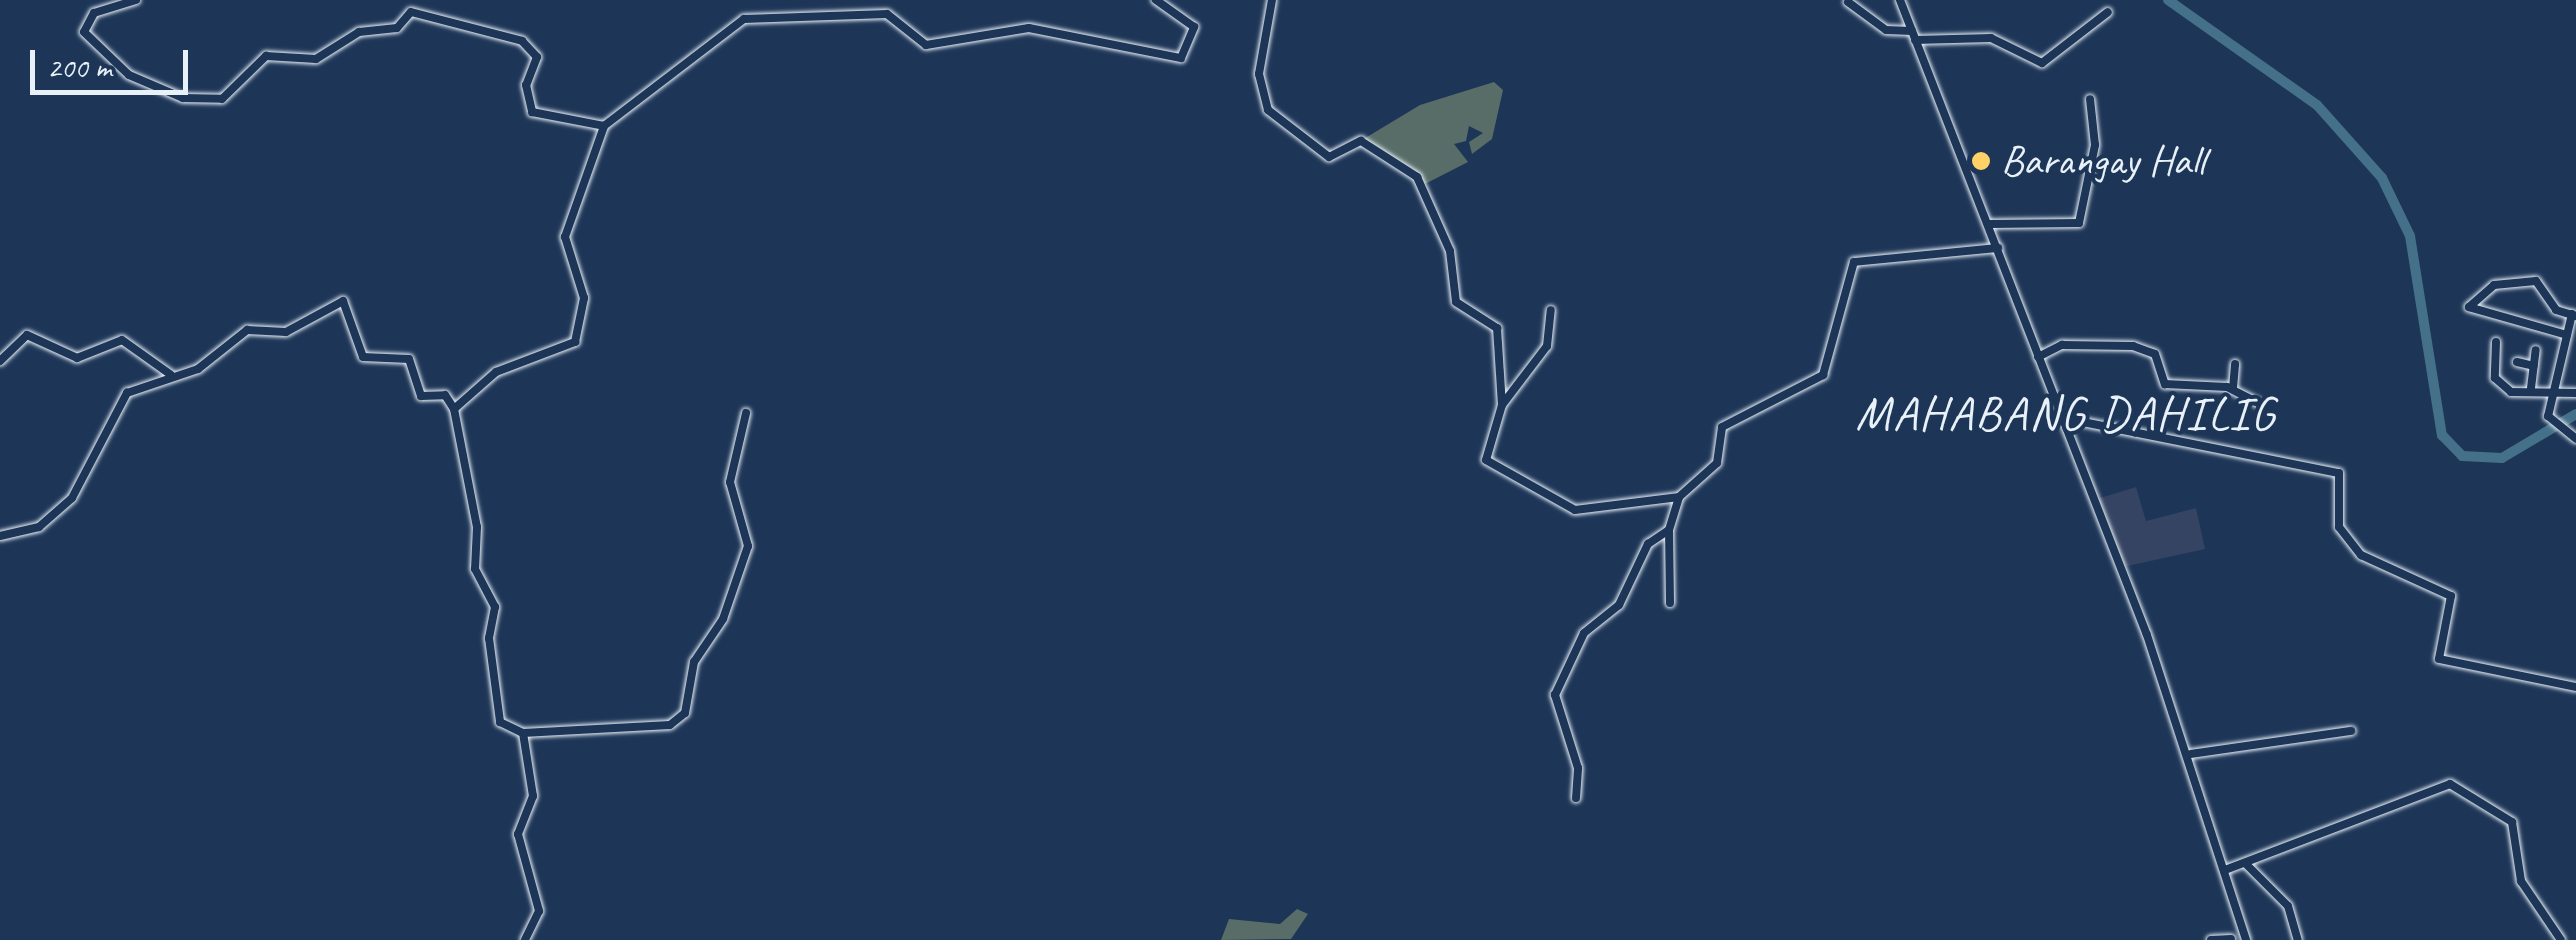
<!DOCTYPE html>
<style>
body{margin:0}
#map{position:relative;width:2576px;height:940px;overflow:hidden;background:#1d3557;font-family:Caveat,sans-serif}
div>[style]{position:absolute}
[style*='--x']{left:calc(var(--x)*1px);top:calc(var(--y)*1px);width:calc(var(--w)*1px);rotate:calc(var(--a)*1deg)}
.built>*{inset:0;background:#354462}
.green>*{inset:0;background:#586d68}
.river>*{height:10px;margin:-5px;padding:0 5px;transform-origin:5px;border-radius:5px;background:#447089}
.roads{filter:drop-shadow(0 0 2px #e8f1f8) drop-shadow(0 0 2px #e8f1f8)}
.minor>*{height:8px;margin:-4px;padding:0 4px;transform-origin:4px;border-radius:4px;background:#1d3557}
.dots>*{width:28px;height:28px;translate:-50% -50%;box-sizing:border-box;border:5px solid #1d3557;border-radius:50%}
span{translate:-50% -50%;white-space:nowrap;text-align:center;line-height:1.15;-webkit-text-stroke:8px #1d3557;paint-order:stroke}
.poi-label{font-size:42px;color:#e8f1f8}
.left{translate:0 -50%;text-align:left}
.quarter-label{font-size:48px;color:#e8f1f8;letter-spacing:2.5px}
.scale{position:absolute;left:30px;top:50px;width:158px;height:45px;box-sizing:border-box;border:5px solid #e8f1f8;border-top:0;padding-left:12px;font-size:30px;line-height:35px;white-space:nowrap;color:#e8f1f8;-webkit-text-stroke:8px #1d3557;paint-order:stroke}
</style>
<div id="map">
<div class="built">
<i style="clip-path:polygon(2136px 487px,2146px 521px,2196px 508px,2205px 549px,2123px 567px,2097px 499px)"></i>
</div>
<div class="green">
<i style="clip-path:polygon(1494px 82px,1503px 90px,1492px 139px,1472px 154px,1469px 142px,1483px 133px,1469px 126px,1466px 141px,1454px 144px,1468px 162px,1423px 185px,1362px 140px,1420px 105px)"></i>
<i style="clip-path:polygon(1297px 909px,1308px 914px,1291px 939px,1221px 940px,1229px 919px,1280px 924px)"></i>
</div>
<div class="river">
<i style="--x:2168;--y:0;--w:182;--a:35.2"></i>
<i style="--x:2317;--y:105;--w:98;--a:48.3"></i>
<i style="--x:2382;--y:178;--w:64;--a:64.2"></i>
<i style="--x:2410;--y:236;--w:202;--a:80.9"></i>
<i style="--x:2442;--y:435;--w:29;--a:46"></i>
<i style="--x:2462;--y:456;--w:40;--a:2.9"></i>
<i style="--x:2502;--y:458;--w:86;--a:-30.7"></i>
</div>
<div class="roads">
<div class="minor">
<i style="--x:136;--y:0;--w:44;--a:162.8"></i>
<i style="--x:94;--y:13;--w:21;--a:118"></i>
<i style="--x:84;--y:32;--w:62;--a:43.7"></i>
<i style="--x:129;--y:75;--w:59;--a:23.1"></i>
<i style="--x:183;--y:98;--w:39;--a:1"></i>
<i style="--x:222;--y:99;--w:62;--a:-44.3"></i>
<i style="--x:266;--y:56;--w:50;--a:3.4"></i>
<i style="--x:316;--y:59;--w:51;--a:-32.1"></i>
<i style="--x:359;--y:32;--w:38;--a:-6"></i>
<i style="--x:397;--y:28;--w:21;--a:-49"></i>
<i style="--x:411;--y:12;--w:115;--a:14.6"></i>
<i style="--x:522;--y:41;--w:22;--a:47"></i>
<i style="--x:537;--y:57;--w:30;--a:111"></i>
<i style="--x:526;--y:85;--w:28;--a:77"></i>
<i style="--x:532;--y:112;--w:73;--a:11"></i>
<i style="--x:1272;--y:0;--w:75;--a:100"></i>
<i style="--x:1259;--y:74;--w:37;--a:76"></i>
<i style="--x:1268;--y:110;--w:77;--a:37.6"></i>
<i style="--x:1329;--y:157;--w:36;--a:-27"></i>
<i style="--x:1361;--y:141;--w:67;--a:32.7"></i>
<i style="--x:1417;--y:177;--w:81;--a:66"></i>
<i style="--x:1450;--y:251;--w:51;--a:83.3"></i>
<i style="--x:1456;--y:302;--w:49;--a:32.4"></i>
<i style="--x:1497;--y:328;--w:77;--a:86.3"></i>
<i style="--x:1502;--y:405;--w:57;--a:106.2"></i>
<i style="--x:1486;--y:460;--w:102;--a:29.3"></i>
<i style="--x:1575;--y:510;--w:105;--a:-7.1"></i>
<i style="--x:1900;--y:0;--w:681;--a:68.75"></i>
<i style="--x:2147;--y:635;--w:321;--a:72"></i>
<i style="--x:1848;--y:2;--w:47;--a:36.4"></i>
<i style="--x:1886;--y:30;--w:26;--a:2"></i>
<i style="--x:1915;--y:40;--w:76;--a:-1.5"></i>
<i style="--x:1991;--y:38;--w:57;--a:26.1"></i>
<i style="--x:2042;--y:63;--w:83;--a:-37.7"></i>
<i style="--x:1990;--y:224;--w:89;--a:-0.6"></i>
<i style="--x:2079;--y:223;--w:80;--a:-78.4"></i>
<i style="--x:2095;--y:145;--w:46;--a:-96.2"></i>
<i style="--x:2572;--y:314;--w:105;--a:103.2"></i>
<i style="--x:2548;--y:416;--w:36;--a:39"></i>
<i style="--x:2567;--y:335;--w:102;--a:-164.1"></i>
<i style="--x:2469;--y:307;--w:33;--a:-41"></i>
<i style="--x:2494;--y:285;--w:42;--a:-5.4"></i>
<i style="--x:2536;--y:281;--w:35;--a:55"></i>
<i style="--x:2556;--y:310;--w:21;--a:17"></i>
<i style="--x:2496;--y:342;--w:36;--a:92"></i>
<i style="--x:2495;--y:378;--w:21;--a:41"></i>
<i style="--x:2511;--y:392;--w:65;--a:0.9"></i>
<i style="--x:2038;--y:357;--w:27;--a:-27"></i>
<i style="--x:2062;--y:345;--w:71;--a:0.8"></i>
<i style="--x:2133;--y:346;--w:23;--a:20"></i>
<i style="--x:2155;--y:354;--w:32;--a:72"></i>
<i style="--x:2165;--y:384;--w:62;--a:2.8"></i>
<i style="--x:2227;--y:387;--w:36;--a:27"></i>
<i style="--x:0;--y:361;--w:37;--a:-44"></i>
<i style="--x:27;--y:335;--w:55;--a:24.7"></i>
<i style="--x:77;--y:358;--w:48;--a:-21.8"></i>
<i style="--x:122;--y:340;--w:60;--a:35.5"></i>
<i style="--x:2517;--y:362;--w:17;--a:13"></i>
<i style="--x:2233;--y:388;--w:24;--a:-85"></i>
<i style="--x:2531;--y:388;--w:38;--a:-83"></i>
<i style="--x:1502;--y:405;--w:74;--a:-52.7"></i>
<i style="--x:1547;--y:346;--w:36;--a:-84"></i>
<i style="--x:454;--y:409;--w:56;--a:-41.4"></i>
<i style="--x:496;--y:372;--w:85;--a:-20.8"></i>
<i style="--x:575;--y:342;--w:45;--a:-78.4"></i>
<i style="--x:584;--y:298;--w:64;--a:-107.3"></i>
<i style="--x:565;--y:237;--w:118;--a:-70.6"></i>
<i style="--x:604;--y:126;--w:176;--a:-37.4"></i>
<i style="--x:744;--y:19;--w:143;--a:-2"></i>
<i style="--x:887;--y:14;--w:50;--a:38.5"></i>
<i style="--x:926;--y:45;--w:104;--a:-9.4"></i>
<i style="--x:1029;--y:28;--w:155;--a:11.2"></i>
<i style="--x:1181;--y:58;--w:34;--a:-67"></i>
<i style="--x:1194;--y:27;--w:47;--a:-144.6"></i>
<i style="--x:2063;--y:418;--w:281;--a:11.3"></i>
<i style="--x:2339;--y:473;--w:54;--a:90"></i>
<i style="--x:2339;--y:527;--w:36;--a:52"></i>
<i style="--x:2361;--y:555;--w:99;--a:24.5"></i>
<i style="--x:2451;--y:596;--w:64;--a:100.8"></i>
<i style="--x:2439;--y:659;--w:140;--a:11.6"></i>
<i style="--x:1669;--y:530;--w:73;--a:89.2"></i>
<i style="--x:0;--y:536;--w:40;--a:-13"></i>
<i style="--x:39;--y:527;--w:44;--a:-41.3"></i>
<i style="--x:72;--y:498;--w:119;--a:-62.4"></i>
<i style="--x:127;--y:393;--w:75;--a:-18.7"></i>
<i style="--x:198;--y:369;--w:63;--a:-38.5"></i>
<i style="--x:247;--y:330;--w:39;--a:3"></i>
<i style="--x:286;--y:332;--w:65;--a:-28.5"></i>
<i style="--x:343;--y:301;--w:59;--a:70.3"></i>
<i style="--x:363;--y:357;--w:46;--a:2.5"></i>
<i style="--x:409;--y:359;--w:39;--a:72"></i>
<i style="--x:421;--y:396;--w:24;--a:-2"></i>
<i style="--x:445;--y:395;--w:17;--a:57"></i>
<i style="--x:454;--y:409;--w:120;--a:79"></i>
<i style="--x:477;--y:527;--w:42;--a:92.7"></i>
<i style="--x:475;--y:569;--w:43;--a:62.2"></i>
<i style="--x:495;--y:607;--w:32;--a:101"></i>
<i style="--x:489;--y:638;--w:85;--a:82.5"></i>
<i style="--x:500;--y:722;--w:25;--a:26"></i>
<i style="--x:523;--y:733;--w:147;--a:-3.1"></i>
<i style="--x:670;--y:725;--w:19;--a:-39"></i>
<i style="--x:685;--y:713;--w:52;--a:-80"></i>
<i style="--x:694;--y:662;--w:52;--a:-56"></i>
<i style="--x:723;--y:619;--w:77;--a:-71.1"></i>
<i style="--x:748;--y:546;--w:66;--a:-105.7"></i>
<i style="--x:730;--y:482;--w:71;--a:-76.9"></i>
<i style="--x:523;--y:733;--w:64;--a:81"></i>
<i style="--x:533;--y:796;--w:41;--a:111.5"></i>
<i style="--x:518;--y:834;--w:80;--a:74.7"></i>
<i style="--x:539;--y:911;--w:32;--a:116"></i>
<i style="--x:2191;--y:754;--w:162;--a:-8.2"></i>
<i style="--x:1576;--y:798;--w:30;--a:-86"></i>
<i style="--x:1578;--y:768;--w:77;--a:-107.5"></i>
<i style="--x:1555;--y:695;--w:68;--a:-64.9"></i>
<i style="--x:1584;--y:633;--w:45;--a:-38.7"></i>
<i style="--x:1619;--y:605;--w:68;--a:-64.6"></i>
<i style="--x:1648;--y:544;--w:25;--a:-34"></i>
<i style="--x:1669;--y:530;--w:34;--a:-73"></i>
<i style="--x:1679;--y:497;--w:51;--a:-41.8"></i>
<i style="--x:1717;--y:463;--w:36;--a:-82"></i>
<i style="--x:1722;--y:427;--w:114;--a:-27.2"></i>
<i style="--x:1823;--y:375;--w:117;--a:-74.7"></i>
<i style="--x:1854;--y:262;--w:145;--a:-5.6"></i>
<i style="--x:2246;--y:864;--w:59;--a:45"></i>
<i style="--x:2288;--y:906;--w:35;--a:74"></i>
<i style="--x:2225;--y:870;--w:241;--a:-20.9"></i>
<i style="--x:2450;--y:784;--w:73;--a:31.5"></i>
<i style="--x:2512;--y:822;--w:60;--a:81.3"></i>
<i style="--x:2521;--y:881;--w:71;--a:55.9"></i>
<i style="--x:2211;--y:940;--w:20;--a:-3"></i>
</div>
</div>
<div class="dots">
<i style="left:1981px;top:161px;background:#ffd166"></i>
</div>
<div class="poi-label">
<span class="left" style="left:2001px;top:161px">Barangay Hall</span>
</div>
<div class="quarter-label">
<span style="left:2066px;top:414px">MAHABANG DAHILIG</span>
</div>
<div class="scale">200 m</div>
</div>
